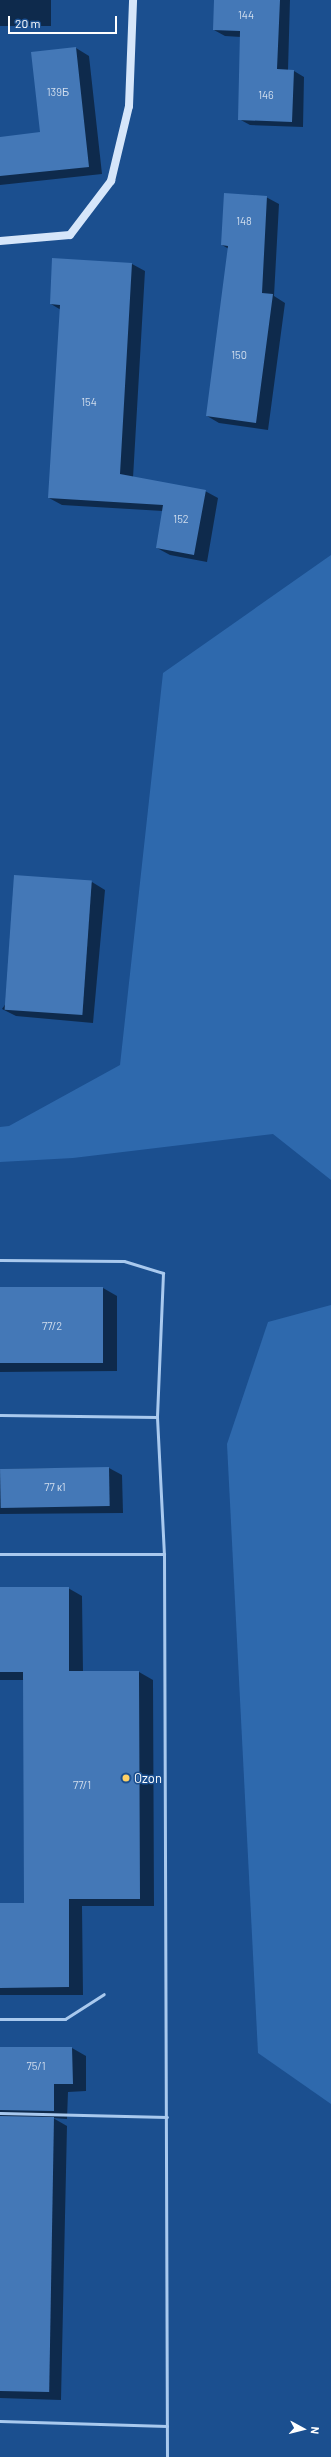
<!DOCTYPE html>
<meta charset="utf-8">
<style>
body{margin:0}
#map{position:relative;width:331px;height:2457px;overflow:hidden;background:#1b4f8f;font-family:Barlow,sans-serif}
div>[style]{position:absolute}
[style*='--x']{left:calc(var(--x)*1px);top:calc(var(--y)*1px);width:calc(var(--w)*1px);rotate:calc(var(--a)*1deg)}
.green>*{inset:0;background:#2e69ad}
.shadow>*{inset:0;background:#0007;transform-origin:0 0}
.building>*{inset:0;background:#4478b7;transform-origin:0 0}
.lane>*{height:3px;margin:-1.5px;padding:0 1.5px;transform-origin:1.5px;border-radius:1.5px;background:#a9c9ee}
.secondary>*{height:8px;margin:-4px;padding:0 4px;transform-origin:4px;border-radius:4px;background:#d6e6fa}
.dots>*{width:11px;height:11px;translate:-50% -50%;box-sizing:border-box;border:2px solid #1b4f8f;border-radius:50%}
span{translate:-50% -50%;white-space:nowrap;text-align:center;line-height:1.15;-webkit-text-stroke:3px #1b4f8f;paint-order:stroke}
.number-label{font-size:11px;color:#d0dded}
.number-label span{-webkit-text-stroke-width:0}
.poi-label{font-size:13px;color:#fff}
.left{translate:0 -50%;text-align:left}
.north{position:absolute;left:283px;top:2409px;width:40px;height:40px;-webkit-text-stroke:3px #1b4f8f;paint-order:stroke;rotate:97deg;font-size:11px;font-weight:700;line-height:16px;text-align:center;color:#fff}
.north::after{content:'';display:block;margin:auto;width:14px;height:18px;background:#fff;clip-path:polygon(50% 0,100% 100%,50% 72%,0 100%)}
.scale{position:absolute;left:8px;top:16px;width:109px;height:18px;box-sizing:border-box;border:2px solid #fff;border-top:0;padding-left:5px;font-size:12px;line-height:14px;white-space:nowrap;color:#fff;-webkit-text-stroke:3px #1b4f8f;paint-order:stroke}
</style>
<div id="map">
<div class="green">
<i style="clip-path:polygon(331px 555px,331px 1180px,273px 1134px,73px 1158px,0 1162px,0 1127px,9px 1126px,120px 1065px,163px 673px)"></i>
<i style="clip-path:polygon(331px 1305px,331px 2104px,258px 2053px,227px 1444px,268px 1322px)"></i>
</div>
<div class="shadow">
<i style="left:0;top:0;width:51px;height:26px"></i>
<i style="clip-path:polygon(215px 0,290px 0,288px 70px,294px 71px,304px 77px,303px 127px,250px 125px,239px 119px,241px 37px,225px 36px,214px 30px)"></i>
<i style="clip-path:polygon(76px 48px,89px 56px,102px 174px,0 185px,0 138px,41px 133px)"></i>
<i style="clip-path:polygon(266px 197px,279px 204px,274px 296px,285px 303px,268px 430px,219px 423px,207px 416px,229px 249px,222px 245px)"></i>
<i style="clip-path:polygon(132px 264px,145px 271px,133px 478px,205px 491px,218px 498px,207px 562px,170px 555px,157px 548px,163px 511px,62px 505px,49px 498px,61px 310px,51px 304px)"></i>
<i style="clip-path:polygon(92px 882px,105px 890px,93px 1023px,16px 1016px,2px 1009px)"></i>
<i style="clip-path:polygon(103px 1288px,117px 1296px,117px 1371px,0 1372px,0 1289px)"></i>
<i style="clip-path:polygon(109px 1468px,122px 1475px,123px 1513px,0 1514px,0 1469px)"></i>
<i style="clip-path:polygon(0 1588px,68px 1588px,82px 1596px,83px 1672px,139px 1672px,153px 1680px,154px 1906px,82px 1906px,83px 1995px,0 1995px,0 1904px,25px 1904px,24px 1680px,0 1680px)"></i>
<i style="clip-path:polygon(0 2048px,72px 2048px,86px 2056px,86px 2091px,68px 2092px,67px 2119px,53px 2118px,67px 2126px,61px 2400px,0 2398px)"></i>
</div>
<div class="building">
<i style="clip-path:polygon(214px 0,280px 0,277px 69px,294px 70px,292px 122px,238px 120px,240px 31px,213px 30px)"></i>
<i style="clip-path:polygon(76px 47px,89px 167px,0 176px,0 137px,40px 132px,31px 52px)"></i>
<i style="clip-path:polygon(224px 193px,267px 196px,262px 293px,273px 294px,256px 423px,206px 416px,228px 246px,221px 245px)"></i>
<i style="clip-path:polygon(52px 258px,132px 263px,120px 474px,206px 490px,194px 555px,156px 548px,163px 505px,48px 498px,60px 305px,50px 304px)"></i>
<i style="left:14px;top:875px;width:78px;height:135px;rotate:4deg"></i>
<i style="left:103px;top:1287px;width:76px;height:103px;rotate:90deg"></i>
<i style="left:109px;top:1467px;width:39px;height:109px;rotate:89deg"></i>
<i style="clip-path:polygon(0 1587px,69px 1587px,69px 1671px,139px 1671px,140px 1899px,69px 1899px,69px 1987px,0 1988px,0 1903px,24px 1903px,23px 1672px,0 1672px)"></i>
<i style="clip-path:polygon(0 2047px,72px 2047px,73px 2084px,54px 2084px,54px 2111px,0 2110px)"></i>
<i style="left:0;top:2116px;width:54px;height:275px;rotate:1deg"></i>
</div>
<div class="lane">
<i style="--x:0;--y:1260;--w:124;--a:0.5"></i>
<i style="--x:124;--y:1261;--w:41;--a:17.1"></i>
<i style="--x:163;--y:1273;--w:144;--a:92.4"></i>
<i style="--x:157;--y:1417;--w:137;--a:87.1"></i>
<i style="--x:164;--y:1554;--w:903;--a:89.81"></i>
<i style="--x:0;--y:1415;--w:157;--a:0.7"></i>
<i style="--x:0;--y:1554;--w:164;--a:0"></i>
<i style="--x:0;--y:2019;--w:65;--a:0"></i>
<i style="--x:65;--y:2019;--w:46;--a:-32.7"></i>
<i style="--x:0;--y:2113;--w:167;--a:1.4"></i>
<i style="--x:0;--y:2421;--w:167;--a:1.7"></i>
</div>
<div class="secondary">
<i style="--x:0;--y:241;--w:70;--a:-4.9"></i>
<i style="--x:70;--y:235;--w:68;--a:-52.8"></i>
<i style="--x:111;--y:181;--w:77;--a:-76.5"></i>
<i style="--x:129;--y:106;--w:106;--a:-87.8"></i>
</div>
<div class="dots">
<i style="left:126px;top:1778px;background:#ffd166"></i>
</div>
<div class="number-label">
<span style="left:246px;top:15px">144</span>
<span style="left:58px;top:92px">139Б</span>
<span style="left:266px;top:95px">146</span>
<span style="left:244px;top:221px">148</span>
<span style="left:239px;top:355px">150</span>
<span style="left:89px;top:402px">154</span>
<span style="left:181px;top:519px">152</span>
<span style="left:52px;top:1326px">77/2</span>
<span style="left:55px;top:1487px">77 к1</span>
<span style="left:82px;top:1785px">77/1</span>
<span style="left:36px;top:2066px">75/1</span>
</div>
<div class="poi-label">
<span class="left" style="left:134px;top:1778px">Ozon</span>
</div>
<div class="north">N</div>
<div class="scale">20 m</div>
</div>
